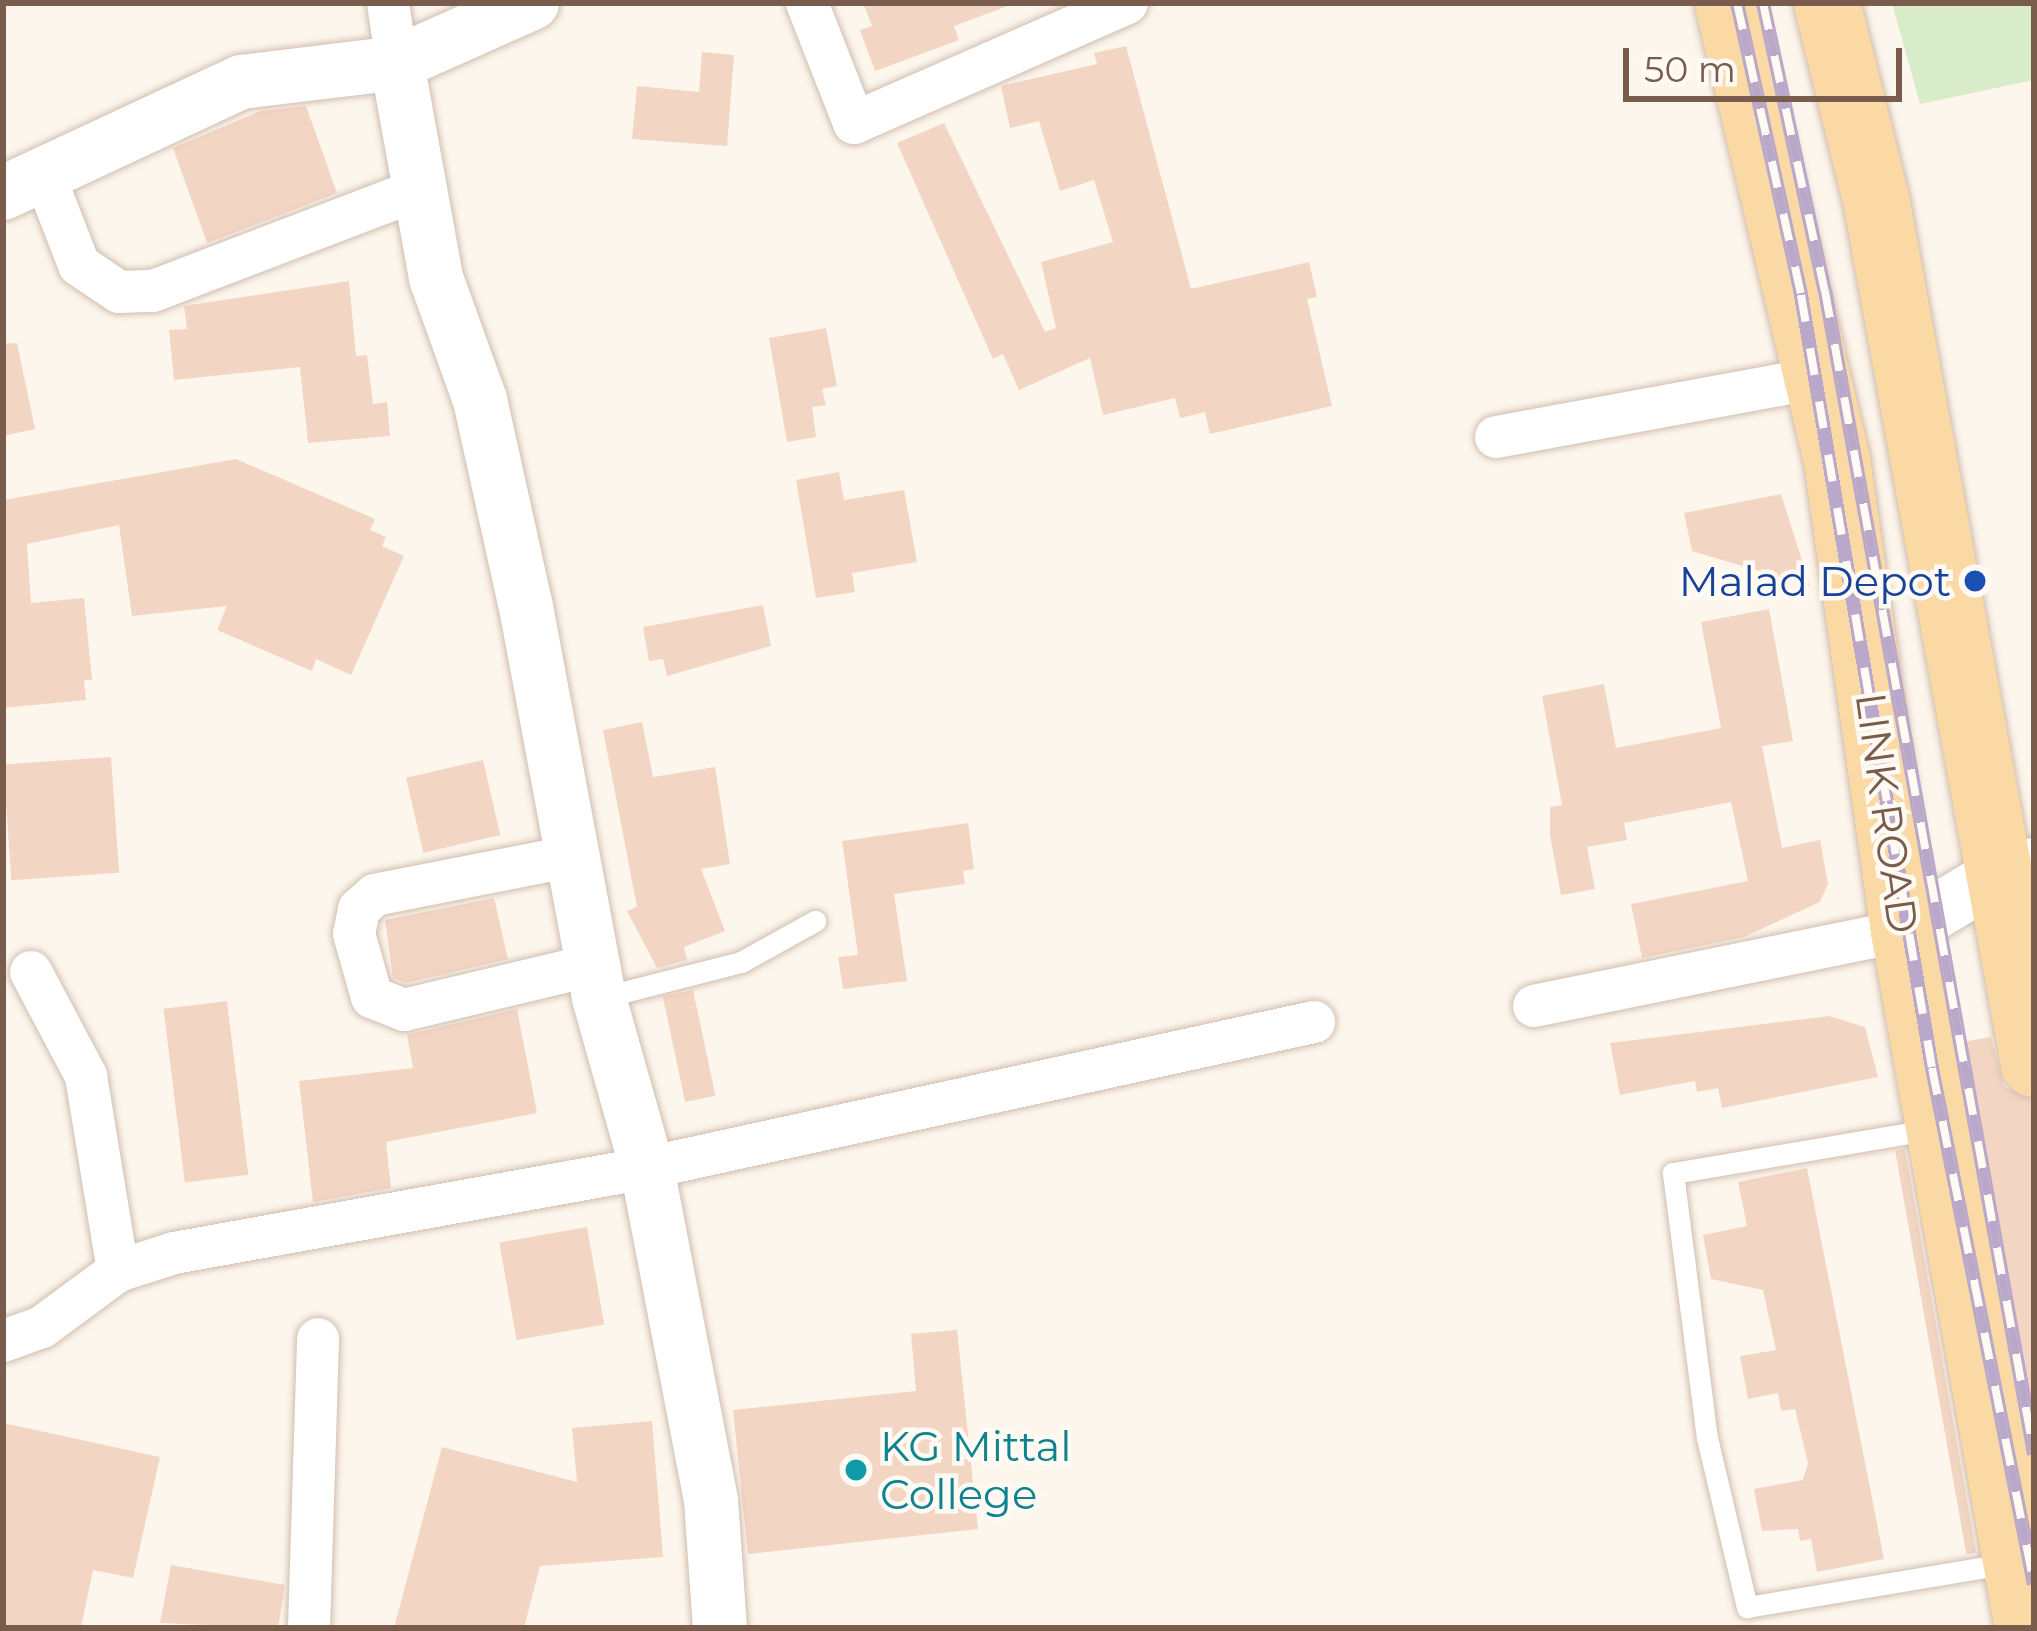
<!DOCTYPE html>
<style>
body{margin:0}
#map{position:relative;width:2037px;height:1631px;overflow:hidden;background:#fdf6ec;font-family:Montserrat,sans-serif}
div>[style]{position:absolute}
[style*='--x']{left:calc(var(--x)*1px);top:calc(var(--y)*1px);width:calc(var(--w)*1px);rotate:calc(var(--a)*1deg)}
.green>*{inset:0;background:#d8ecc9}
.building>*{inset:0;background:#f3d5c3;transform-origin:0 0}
.roads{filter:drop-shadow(0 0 3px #d1beb0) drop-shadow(0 0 3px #d1beb0)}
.service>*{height:21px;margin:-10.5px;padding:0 10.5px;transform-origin:10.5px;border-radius:10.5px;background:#fff}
.minor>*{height:42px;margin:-21px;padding:0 21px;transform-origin:21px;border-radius:21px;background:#fff}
.tertiary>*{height:54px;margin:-27px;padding:0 27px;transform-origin:27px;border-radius:27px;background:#fff}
.primary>*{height:66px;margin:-33px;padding:0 33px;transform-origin:33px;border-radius:33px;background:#fbd9a5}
.rail>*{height:14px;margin-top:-7px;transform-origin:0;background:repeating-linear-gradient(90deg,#fffaf3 0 27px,#b9a8c9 0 54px);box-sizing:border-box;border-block:3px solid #b9a8c9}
.dots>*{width:33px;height:33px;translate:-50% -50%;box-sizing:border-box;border:6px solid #fffaf3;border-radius:50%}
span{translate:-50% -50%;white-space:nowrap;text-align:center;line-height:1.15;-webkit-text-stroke:9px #fffaf3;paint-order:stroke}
.transit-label{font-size:42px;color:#164399}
.right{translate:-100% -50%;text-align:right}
.street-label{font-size:42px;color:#7a5c4d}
.culture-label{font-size:42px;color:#0d838f}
.left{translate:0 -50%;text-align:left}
.frame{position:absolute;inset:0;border:6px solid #7a5c4d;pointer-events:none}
.scale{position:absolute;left:1623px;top:48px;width:279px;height:54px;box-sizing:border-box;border:6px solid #7a5c4d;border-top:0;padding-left:15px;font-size:36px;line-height:42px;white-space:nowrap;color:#7a5c4d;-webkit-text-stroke:9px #fffaf3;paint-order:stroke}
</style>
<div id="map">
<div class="green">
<i style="clip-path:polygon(1892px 3px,2034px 3px,2034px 80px,1920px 104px)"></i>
</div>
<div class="building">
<i style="clip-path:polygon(863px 3px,1007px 3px,1008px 6px,954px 26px,959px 40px,875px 71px,860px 30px,872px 26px)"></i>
<i style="clip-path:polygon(1126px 46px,1191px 289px,1309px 262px,1317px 297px,1307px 299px,1332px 406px,1210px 434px,1205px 412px,1180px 418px,1175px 398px,1103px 415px,1090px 358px,1019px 390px,1003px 354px,993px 359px,897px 143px,944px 123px,1045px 332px,1056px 328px,1041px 262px,1113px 242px,1094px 180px,1060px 191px,1039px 121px,1010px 128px,1001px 86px,1097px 64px,1094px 53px)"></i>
<i style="clip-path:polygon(702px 52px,734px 55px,727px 146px,632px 139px,637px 86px,699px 92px)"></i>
<i style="clip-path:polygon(306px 106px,337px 193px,207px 243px,173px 148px,261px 111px)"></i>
<i style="clip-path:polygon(349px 281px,356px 356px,367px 355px,373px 404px,387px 402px,390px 436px,308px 443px,300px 367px,174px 380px,169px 330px,187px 329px,184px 306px)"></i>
<i style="clip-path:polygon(826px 328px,837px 386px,822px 389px,826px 405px,812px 407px,816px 437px,787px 442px,769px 338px)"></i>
<i style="clip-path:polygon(17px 343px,35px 429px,3px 436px,3px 344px)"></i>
<i style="clip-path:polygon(236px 459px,375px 519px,370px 530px,386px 537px,382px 546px,404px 556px,351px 675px,316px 659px,312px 671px,217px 630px,227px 606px,132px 616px,119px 525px,27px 544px,31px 603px,84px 598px,92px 680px,84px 680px,86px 700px,3px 708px,3px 500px)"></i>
<i style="clip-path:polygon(839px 472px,844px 500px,904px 490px,917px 562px,852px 573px,855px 592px,816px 598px,796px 480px)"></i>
<i style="clip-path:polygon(1781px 494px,1810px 586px,1692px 551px,1684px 513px)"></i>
<i style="clip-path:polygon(763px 605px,771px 646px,667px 676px,663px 659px,649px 661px,643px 627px)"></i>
<i style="clip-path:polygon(1769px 609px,1793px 741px,1762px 746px,1782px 848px,1820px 840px,1828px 884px,1820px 902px,1744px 937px,1642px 958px,1631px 904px,1748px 881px,1731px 802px,1624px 823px,1627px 840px,1587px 847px,1595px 889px,1561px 895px,1550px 835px,1550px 807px,1562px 805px,1542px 696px,1604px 684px,1616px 748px,1721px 728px,1701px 622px)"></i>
<i style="clip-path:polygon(642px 722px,653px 777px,715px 767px,730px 864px,701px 869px,725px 931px,684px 947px,687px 960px,657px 968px,627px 911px,637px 907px,603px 730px)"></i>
<i style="left:111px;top:757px;width:116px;height:108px;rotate:86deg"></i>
<i style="left:483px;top:760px;width:77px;height:79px;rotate:77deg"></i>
<i style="clip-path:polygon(968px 823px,974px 869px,963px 871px,965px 884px,894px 894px,907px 981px,843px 989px,838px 957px,858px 955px,842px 841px)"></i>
<i style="clip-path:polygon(494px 898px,508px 959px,406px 983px,393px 978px,385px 920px)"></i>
<i style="left:693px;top:990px;width:108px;height:31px;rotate:78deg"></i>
<i style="left:227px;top:1001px;width:175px;height:64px;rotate:83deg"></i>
<i style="clip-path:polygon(517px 1009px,537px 1113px,386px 1142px,391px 1188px,313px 1202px,299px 1081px,413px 1068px,407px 1035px)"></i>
<i style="clip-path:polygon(1829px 1016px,1865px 1027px,1878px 1077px,1722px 1108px,1718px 1088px,1697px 1092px,1695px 1081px,1620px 1095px,1610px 1043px)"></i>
<i style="clip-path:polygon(1991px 1037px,2005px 1087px,2034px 1100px,2034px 1448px,1962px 1042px)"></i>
<i style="left:1905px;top:1149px;width:410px;height:10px;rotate:80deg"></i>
<i style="clip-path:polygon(1807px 1168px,1884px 1559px,1817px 1572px,1811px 1539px,1800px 1541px,1798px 1529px,1762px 1531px,1754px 1489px,1803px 1480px,1808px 1463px,1795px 1409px,1781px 1411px,1778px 1393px,1748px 1399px,1740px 1356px,1776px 1350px,1763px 1290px,1711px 1279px,1703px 1235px,1747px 1226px,1738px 1182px)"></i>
<i style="left:587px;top:1227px;width:99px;height:89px;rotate:80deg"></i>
<i style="clip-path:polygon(957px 1330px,978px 1529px,748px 1554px,733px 1410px,916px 1391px,911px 1334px)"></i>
<i style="clip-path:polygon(652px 1421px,663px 1557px,540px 1566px,524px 1628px,394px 1628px,442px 1447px,577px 1482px,572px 1428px)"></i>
<i style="clip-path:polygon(3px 1423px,160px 1457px,133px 1578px,93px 1570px,81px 1628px,3px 1628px)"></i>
<i style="clip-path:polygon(171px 1565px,285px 1585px,278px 1628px,160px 1623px)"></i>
</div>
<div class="roads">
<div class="service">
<i style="--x:600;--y:998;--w:146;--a:-14.3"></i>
<i style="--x:741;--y:962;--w:85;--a:-29"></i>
<i style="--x:1933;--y:1129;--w:264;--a:170.4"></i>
<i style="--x:1673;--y:1173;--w:267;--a:82.7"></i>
<i style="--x:1707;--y:1438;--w:174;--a:76.7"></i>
<i style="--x:1747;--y:1607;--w:267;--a:-9.5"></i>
</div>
<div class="minor">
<i style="--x:388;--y:3;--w:61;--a:81.5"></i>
<i style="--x:807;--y:3;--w:129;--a:68.6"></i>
<i style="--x:854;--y:123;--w:298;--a:-23.7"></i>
<i style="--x:43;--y:172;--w:100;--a:68.8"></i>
<i style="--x:79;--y:265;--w:48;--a:34"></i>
<i style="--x:119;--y:292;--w:34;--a:-2"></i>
<i style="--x:153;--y:291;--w:286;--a:-20.9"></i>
<i style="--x:1496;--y:437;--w:327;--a:-10.4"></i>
<i style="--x:573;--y:856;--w:202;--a:168.9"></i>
<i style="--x:375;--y:895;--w:21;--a:139"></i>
<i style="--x:359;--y:909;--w:25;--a:101"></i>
<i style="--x:354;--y:934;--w:66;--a:74.1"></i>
<i style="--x:372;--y:997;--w:35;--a:22"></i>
<i style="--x:404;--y:1010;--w:194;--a:-13.4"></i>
<i style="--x:31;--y:972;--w:118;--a:62.1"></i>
<i style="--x:86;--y:1076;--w:198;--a:80.7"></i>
<i style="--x:1534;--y:1006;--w:378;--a:-11.5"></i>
<i style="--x:3;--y:1341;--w:41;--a:-19.7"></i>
<i style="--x:42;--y:1327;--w:94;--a:-36.4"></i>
<i style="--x:118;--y:1271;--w:59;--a:-17.8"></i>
<i style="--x:174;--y:1253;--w:481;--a:-10.2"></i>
<i style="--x:647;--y:1168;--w:683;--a:-12.35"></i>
<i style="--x:309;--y:1628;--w:289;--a:-88.2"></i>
</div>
<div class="tertiary">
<i style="--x:397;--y:63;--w:219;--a:79.7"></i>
<i style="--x:436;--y:278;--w:130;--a:70.2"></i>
<i style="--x:480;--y:400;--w:212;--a:77.5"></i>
<i style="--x:526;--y:607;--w:398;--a:79.4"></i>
<i style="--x:599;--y:998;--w:177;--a:74.2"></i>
<i style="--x:647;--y:1168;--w:338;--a:79.1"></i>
<i style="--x:711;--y:1500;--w:128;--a:86"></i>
<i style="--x:3;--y:193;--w:263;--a:-25"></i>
<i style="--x:241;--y:82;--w:157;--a:-6.9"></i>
<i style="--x:397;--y:63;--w:148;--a:-24"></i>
<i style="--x:1904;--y:931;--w:117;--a:-31"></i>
<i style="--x:2004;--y:871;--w:31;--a:-11"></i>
</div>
<div class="primary">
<i style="--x:1728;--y:3;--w:470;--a:76.6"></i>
<i style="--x:1837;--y:460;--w:476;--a:81.9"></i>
<i style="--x:1904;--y:931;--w:708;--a:79.91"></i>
<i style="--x:1827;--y:3;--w:207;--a:76"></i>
<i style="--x:1877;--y:204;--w:874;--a:79.65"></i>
</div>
</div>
<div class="rail">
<i style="--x:1737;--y:3;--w:299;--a:77.6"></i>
<i style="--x:1801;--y:295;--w:784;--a:80.38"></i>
<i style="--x:1932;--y:1068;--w:526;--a:78.82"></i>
<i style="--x:1763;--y:3;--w:295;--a:77.9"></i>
<i style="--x:1825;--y:291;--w:1182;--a:79.81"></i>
</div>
<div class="dots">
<i style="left:1975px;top:581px;background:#1a4fb4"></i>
<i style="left:856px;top:1470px;background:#0f9aa8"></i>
</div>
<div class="transit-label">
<span class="right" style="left:1951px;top:581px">Malad Depot</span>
</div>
<div class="street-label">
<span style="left:1887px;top:813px;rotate:82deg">LINK ROAD</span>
</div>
<div class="culture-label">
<span class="left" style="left:880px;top:1470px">KG Mittal<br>College</span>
</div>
<div class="frame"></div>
<div class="scale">50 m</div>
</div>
